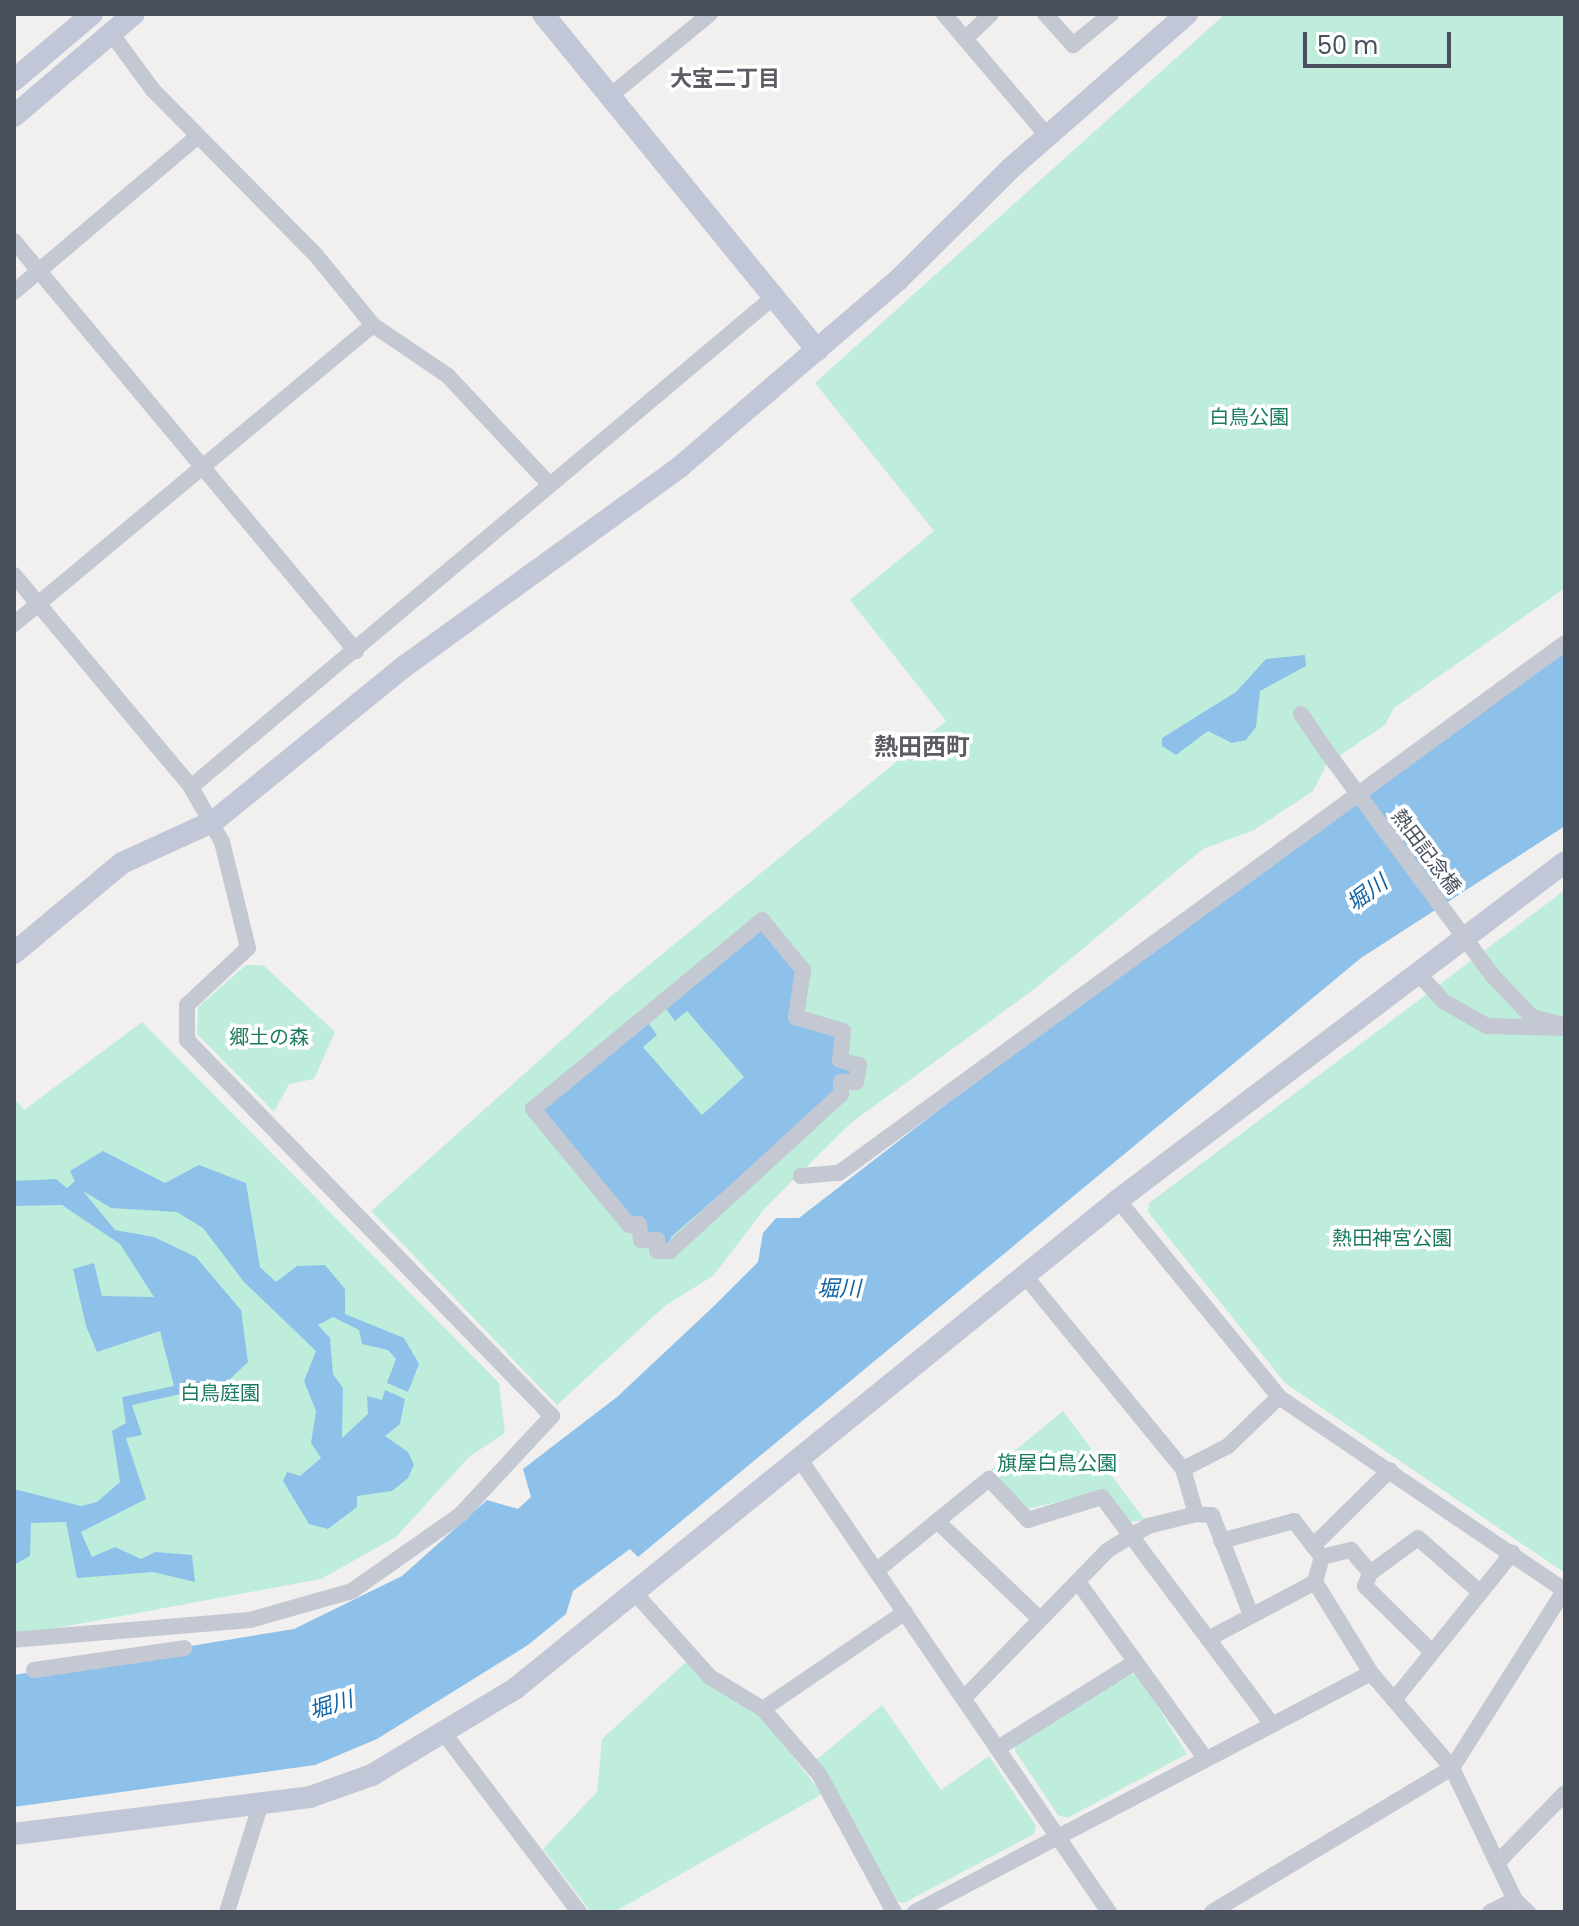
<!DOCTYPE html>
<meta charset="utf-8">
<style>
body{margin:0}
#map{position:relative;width:1579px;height:1926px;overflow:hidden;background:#f1f0ef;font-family:Poppins,"Noto Sans JP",sans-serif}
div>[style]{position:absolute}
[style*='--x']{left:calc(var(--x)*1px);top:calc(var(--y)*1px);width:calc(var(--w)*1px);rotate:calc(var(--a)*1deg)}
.green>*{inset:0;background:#bfeddc}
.water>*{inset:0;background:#8ec1e9}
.street>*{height:16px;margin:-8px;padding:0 8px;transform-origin:8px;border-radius:8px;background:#c3c8d3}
.secondary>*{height:22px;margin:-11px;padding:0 11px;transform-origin:11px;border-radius:11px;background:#c2c7d7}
.street-bridge>*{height:16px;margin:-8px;padding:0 8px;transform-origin:8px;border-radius:8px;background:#c3c8d3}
span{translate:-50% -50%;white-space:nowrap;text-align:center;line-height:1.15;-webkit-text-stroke:7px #fff;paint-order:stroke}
.park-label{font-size:20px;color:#1b7b61}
.street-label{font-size:20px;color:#484e5c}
.neighbourhood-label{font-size:22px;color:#5c5d64;font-weight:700}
.water-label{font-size:22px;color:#1264a5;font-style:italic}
.quarter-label{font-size:24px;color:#5c5d64;font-weight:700}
.frame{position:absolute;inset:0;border:16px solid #484e5c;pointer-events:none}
.scale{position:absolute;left:1303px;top:32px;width:148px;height:36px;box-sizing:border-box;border:4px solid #484e5c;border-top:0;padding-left:10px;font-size:24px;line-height:28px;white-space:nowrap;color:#484e5c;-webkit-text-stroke:6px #fff;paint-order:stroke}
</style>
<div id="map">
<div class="green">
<i style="clip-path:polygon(1225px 14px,1565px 14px,1565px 588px,1394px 708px,1385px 725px,1327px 764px,1313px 791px,1254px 830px,1203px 849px,1033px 990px,851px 1123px,766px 1207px,713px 1276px,666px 1305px,557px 1405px,371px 1211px,610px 997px,946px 721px,850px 600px,934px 531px,815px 383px)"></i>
<i style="clip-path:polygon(1565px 890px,1565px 1573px,1285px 1383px,1148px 1212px,1149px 1203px)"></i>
<i style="clip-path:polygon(246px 965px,263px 965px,335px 1032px,314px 1079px,289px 1084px,274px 1112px,197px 1034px,198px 1007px)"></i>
<i style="clip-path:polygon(142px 1022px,499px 1383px,505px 1433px,469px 1457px,396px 1537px,321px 1579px,14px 1636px,14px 1098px,24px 1110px)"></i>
<i style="clip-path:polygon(1063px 1411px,1145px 1520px,1129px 1522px,1105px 1491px,1027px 1509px,990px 1471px)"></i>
<i style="clip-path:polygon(687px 1661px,759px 1713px,822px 1794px,614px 1912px,591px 1912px,543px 1849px,597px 1792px,602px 1739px)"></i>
<i style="clip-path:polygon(1130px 1674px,1138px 1675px,1187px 1754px,1067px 1818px,1058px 1815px,1015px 1751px,1016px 1742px)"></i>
<i style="clip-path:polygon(882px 1705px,941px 1790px,989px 1756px,1036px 1826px,1034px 1834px,904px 1903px,896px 1901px,816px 1760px)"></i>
</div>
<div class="water">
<i style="clip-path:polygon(1565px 644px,1565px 826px,1361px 958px,638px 1557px,630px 1549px,573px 1591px,566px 1614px,528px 1645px,377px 1739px,315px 1765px,14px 1807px,14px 1675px,294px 1629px,402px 1576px,487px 1500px,518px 1509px,531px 1497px,523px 1469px,617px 1397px,714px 1306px,758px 1262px,763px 1233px,776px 1218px,799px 1218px,1129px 963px)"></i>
<i style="clip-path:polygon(1305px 655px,1306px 666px,1260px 691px,1256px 727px,1246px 740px,1232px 743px,1208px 731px,1176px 755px,1162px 746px,1162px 738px,1236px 692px,1266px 659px)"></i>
<i style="clip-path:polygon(762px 925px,798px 970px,792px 1020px,840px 1035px,837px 1062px,855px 1067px,838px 1092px,671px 1237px,669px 1247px,645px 1236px,539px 1108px,646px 1020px,657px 1035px,643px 1047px,702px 1115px,744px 1077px,687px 1011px,675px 1021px,664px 1006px)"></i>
<i style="clip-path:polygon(103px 1151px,165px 1183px,199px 1165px,246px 1183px,260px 1267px,276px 1282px,297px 1266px,325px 1265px,345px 1289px,345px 1314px,404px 1338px,419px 1364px,408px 1392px,387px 1383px,396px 1359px,388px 1350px,362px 1344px,359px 1330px,333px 1317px,318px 1325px,330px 1338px,333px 1374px,343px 1388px,342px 1438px,368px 1414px,367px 1396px,382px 1400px,385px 1390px,405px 1399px,400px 1424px,385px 1436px,408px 1452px,414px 1465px,408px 1478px,392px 1491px,357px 1496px,357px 1507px,328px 1529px,309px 1524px,283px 1481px,287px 1472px,300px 1476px,321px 1458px,311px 1443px,316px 1411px,304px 1381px,316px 1351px,244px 1282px,203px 1228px,177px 1212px,111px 1208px,83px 1191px,115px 1230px,154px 1237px,196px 1257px,241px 1310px,248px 1362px,225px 1384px,132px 1405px,142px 1435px,126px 1438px,146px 1499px,81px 1532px,92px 1557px,115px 1547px,141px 1559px,155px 1552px,192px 1555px,195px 1582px,153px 1572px,77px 1578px,66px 1522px,31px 1523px,30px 1556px,14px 1565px,14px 1489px,81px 1506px,97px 1502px,120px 1482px,112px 1431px,126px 1423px,122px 1397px,174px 1386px,160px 1331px,97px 1352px,86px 1326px,73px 1269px,94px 1263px,102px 1296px,154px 1297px,120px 1244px,62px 1205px,14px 1206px,14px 1181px,56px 1179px,67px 1188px,75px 1181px,70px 1171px)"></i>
</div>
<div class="street">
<i style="--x:944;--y:14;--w:162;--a:49.7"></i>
<i style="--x:1045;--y:14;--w:42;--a:47.9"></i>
<i style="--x:1073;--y:45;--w:49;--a:-39.2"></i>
<i style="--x:111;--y:33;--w:71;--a:53.6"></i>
<i style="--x:153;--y:90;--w:231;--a:45.4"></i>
<i style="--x:315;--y:254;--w:92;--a:50.8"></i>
<i style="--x:373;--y:325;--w:91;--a:34.2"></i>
<i style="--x:448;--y:376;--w:148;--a:46.9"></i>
<i style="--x:965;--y:39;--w:36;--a:-44"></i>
<i style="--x:610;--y:96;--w:129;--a:-39.4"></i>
<i style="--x:14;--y:241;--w:534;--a:50.17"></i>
<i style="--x:14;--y:292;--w:241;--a:-40.3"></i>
<i style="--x:14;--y:575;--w:276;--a:50.1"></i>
<i style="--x:191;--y:787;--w:63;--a:60.6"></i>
<i style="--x:222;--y:842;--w:109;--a:76.2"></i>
<i style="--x:248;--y:948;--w:83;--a:136.9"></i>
<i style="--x:187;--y:1005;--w:35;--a:90"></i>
<i style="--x:187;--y:1040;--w:524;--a:45.85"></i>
<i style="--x:552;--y:1416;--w:135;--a:132.9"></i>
<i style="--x:460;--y:1515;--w:132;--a:144.9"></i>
<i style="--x:352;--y:1591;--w:106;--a:164.1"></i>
<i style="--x:250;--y:1620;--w:237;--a:175.2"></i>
<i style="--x:14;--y:624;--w:467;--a:-39.8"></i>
<i style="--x:1301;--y:714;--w:46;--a:55.6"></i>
<i style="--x:191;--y:787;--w:763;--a:-40.06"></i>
<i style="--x:762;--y:920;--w:65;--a:50.6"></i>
<i style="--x:803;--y:970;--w:48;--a:98.5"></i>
<i style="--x:796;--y:1017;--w:49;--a:16.6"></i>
<i style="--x:843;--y:1031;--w:29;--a:96"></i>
<i style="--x:840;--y:1060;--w:20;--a:15"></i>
<i style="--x:859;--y:1065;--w:17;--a:100"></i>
<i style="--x:856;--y:1082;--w:15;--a:180"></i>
<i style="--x:841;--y:1082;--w:12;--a:90"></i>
<i style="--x:841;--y:1094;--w:53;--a:137.3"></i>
<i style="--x:802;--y:1130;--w:179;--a:137.5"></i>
<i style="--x:670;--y:1251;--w:13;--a:180"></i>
<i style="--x:657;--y:1251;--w:11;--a:-90"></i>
<i style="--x:657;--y:1240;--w:16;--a:180"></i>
<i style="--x:641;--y:1240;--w:16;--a:-97"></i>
<i style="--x:639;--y:1224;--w:10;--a:174"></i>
<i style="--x:629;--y:1225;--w:151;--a:-129.6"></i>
<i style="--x:533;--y:1109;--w:297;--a:-39.5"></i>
<i style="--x:1418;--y:973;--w:38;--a:48"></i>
<i style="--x:1443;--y:1001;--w:51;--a:29.6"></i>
<i style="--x:1487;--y:1026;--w:78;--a:1.5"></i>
<i style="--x:1493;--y:976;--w:57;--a:46.4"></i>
<i style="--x:1532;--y:1017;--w:30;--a:14"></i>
<i style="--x:801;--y:1176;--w:38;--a:-5"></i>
<i style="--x:839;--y:1173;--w:899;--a:-36.13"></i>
<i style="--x:1118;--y:1200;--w:254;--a:50.7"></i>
<i style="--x:1279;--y:1397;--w:346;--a:34.1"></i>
<i style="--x:799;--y:1458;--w:550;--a:55.67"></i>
<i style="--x:1183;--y:1469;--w:51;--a:-27.1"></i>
<i style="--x:1228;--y:1446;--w:71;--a:-43.9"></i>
<i style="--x:1196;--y:1514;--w:16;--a:4"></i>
<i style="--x:1212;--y:1515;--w:107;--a:68.7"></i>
<i style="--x:937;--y:1521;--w:142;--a:43.6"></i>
<i style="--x:1221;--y:1541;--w:76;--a:-15.3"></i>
<i style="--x:1294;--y:1521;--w:46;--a:52.1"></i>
<i style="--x:1322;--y:1557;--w:30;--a:-14"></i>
<i style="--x:1351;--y:1550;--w:30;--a:50"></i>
<i style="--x:1370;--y:1573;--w:59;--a:-36.1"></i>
<i style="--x:1418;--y:1538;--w:82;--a:41.1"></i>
<i style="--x:1313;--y:1546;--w:108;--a:-44.6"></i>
<i style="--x:1322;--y:1557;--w:26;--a:106"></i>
<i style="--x:1315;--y:1582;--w:107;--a:58.4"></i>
<i style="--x:1371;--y:1673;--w:125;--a:49.5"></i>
<i style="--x:1452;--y:1768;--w:146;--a:64.5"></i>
<i style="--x:1515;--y:1900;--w:18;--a:43"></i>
<i style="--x:876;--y:1571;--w:146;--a:-39.2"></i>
<i style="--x:989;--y:1479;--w:57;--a:46.4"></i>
<i style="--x:1028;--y:1520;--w:77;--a:-17.3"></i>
<i style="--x:1102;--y:1497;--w:282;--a:53.2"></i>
<i style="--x:1370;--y:1573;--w:14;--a:111"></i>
<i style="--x:1365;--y:1586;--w:94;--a:44.6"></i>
<i style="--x:1078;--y:1582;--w:216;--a:54.2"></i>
<i style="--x:634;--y:1592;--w:114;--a:48.2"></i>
<i style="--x:710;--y:1677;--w:62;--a:31.1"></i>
<i style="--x:763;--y:1709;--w:86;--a:49.3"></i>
<i style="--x:819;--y:1774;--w:157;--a:61.5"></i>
<i style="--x:1208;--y:1639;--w:121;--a:-28"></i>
<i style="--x:34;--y:1670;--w:152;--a:-8.3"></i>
<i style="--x:964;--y:1698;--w:206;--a:-45.8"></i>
<i style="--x:1108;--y:1550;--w:47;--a:-31"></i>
<i style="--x:1148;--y:1526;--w:49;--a:-14"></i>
<i style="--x:1196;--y:1514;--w:47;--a:-106.1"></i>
<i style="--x:1183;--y:1469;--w:251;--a:-129.3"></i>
<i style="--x:1394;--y:1700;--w:189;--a:-51.2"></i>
<i style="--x:763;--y:1709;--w:172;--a:-34.3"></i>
<i style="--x:443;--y:1732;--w:226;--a:52.9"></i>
<i style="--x:998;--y:1748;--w:162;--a:-32.1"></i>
<i style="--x:1498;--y:1862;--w:96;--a:-45.8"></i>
<i style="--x:227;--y:1912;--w:114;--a:-72.7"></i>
<i style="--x:915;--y:1912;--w:515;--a:-27.66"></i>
<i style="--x:1212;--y:1912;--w:280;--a:-31"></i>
<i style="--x:1452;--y:1768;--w:209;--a:-57.7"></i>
<i style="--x:1490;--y:1912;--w:28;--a:-26"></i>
</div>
<div class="secondary">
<i style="--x:543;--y:14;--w:434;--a:50.8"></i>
<i style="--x:14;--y:80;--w:102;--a:-40.2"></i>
<i style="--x:14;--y:116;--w:157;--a:-40.4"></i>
<i style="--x:14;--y:953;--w:141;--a:-39.8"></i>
<i style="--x:122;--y:863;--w:101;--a:-24.5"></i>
<i style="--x:214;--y:821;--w:246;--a:-39.1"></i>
<i style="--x:405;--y:666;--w:341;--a:-35.9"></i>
<i style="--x:681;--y:466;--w:286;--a:-40.6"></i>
<i style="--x:898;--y:280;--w:159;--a:-44.7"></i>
<i style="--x:1011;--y:168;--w:234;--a:-41.2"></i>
<i style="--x:14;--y:1834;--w:298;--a:-7.1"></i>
<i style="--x:310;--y:1797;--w:66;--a:-19.5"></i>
<i style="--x:372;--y:1775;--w:168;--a:-31.1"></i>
<i style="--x:516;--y:1688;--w:775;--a:-39.03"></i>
<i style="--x:1118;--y:1200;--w:560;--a:-37.09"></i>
</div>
<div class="street-bridge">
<i style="--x:1327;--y:752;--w:279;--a:53.5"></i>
</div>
<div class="park-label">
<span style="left:1249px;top:417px">白鳥公園</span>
<span style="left:269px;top:1037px">郷土の森</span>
<span style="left:1392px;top:1238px">熱田神宮公園</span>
<span style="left:220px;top:1393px">白鳥庭園</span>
<span style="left:1057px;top:1463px">旗屋白鳥公園</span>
</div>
<div class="street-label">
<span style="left:1426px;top:852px;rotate:53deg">熱田記念橋</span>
</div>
<div class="neighbourhood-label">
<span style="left:725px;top:79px">大宝二丁目</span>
</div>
<div class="water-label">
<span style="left:1367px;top:893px;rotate:-37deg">堀川</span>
<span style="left:839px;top:1289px">堀川</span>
<span style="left:331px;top:1705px;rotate:-17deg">堀川</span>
</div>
<div class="quarter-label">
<span style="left:922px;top:747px">熱田西町</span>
</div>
<div class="frame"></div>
<div class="scale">50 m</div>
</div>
